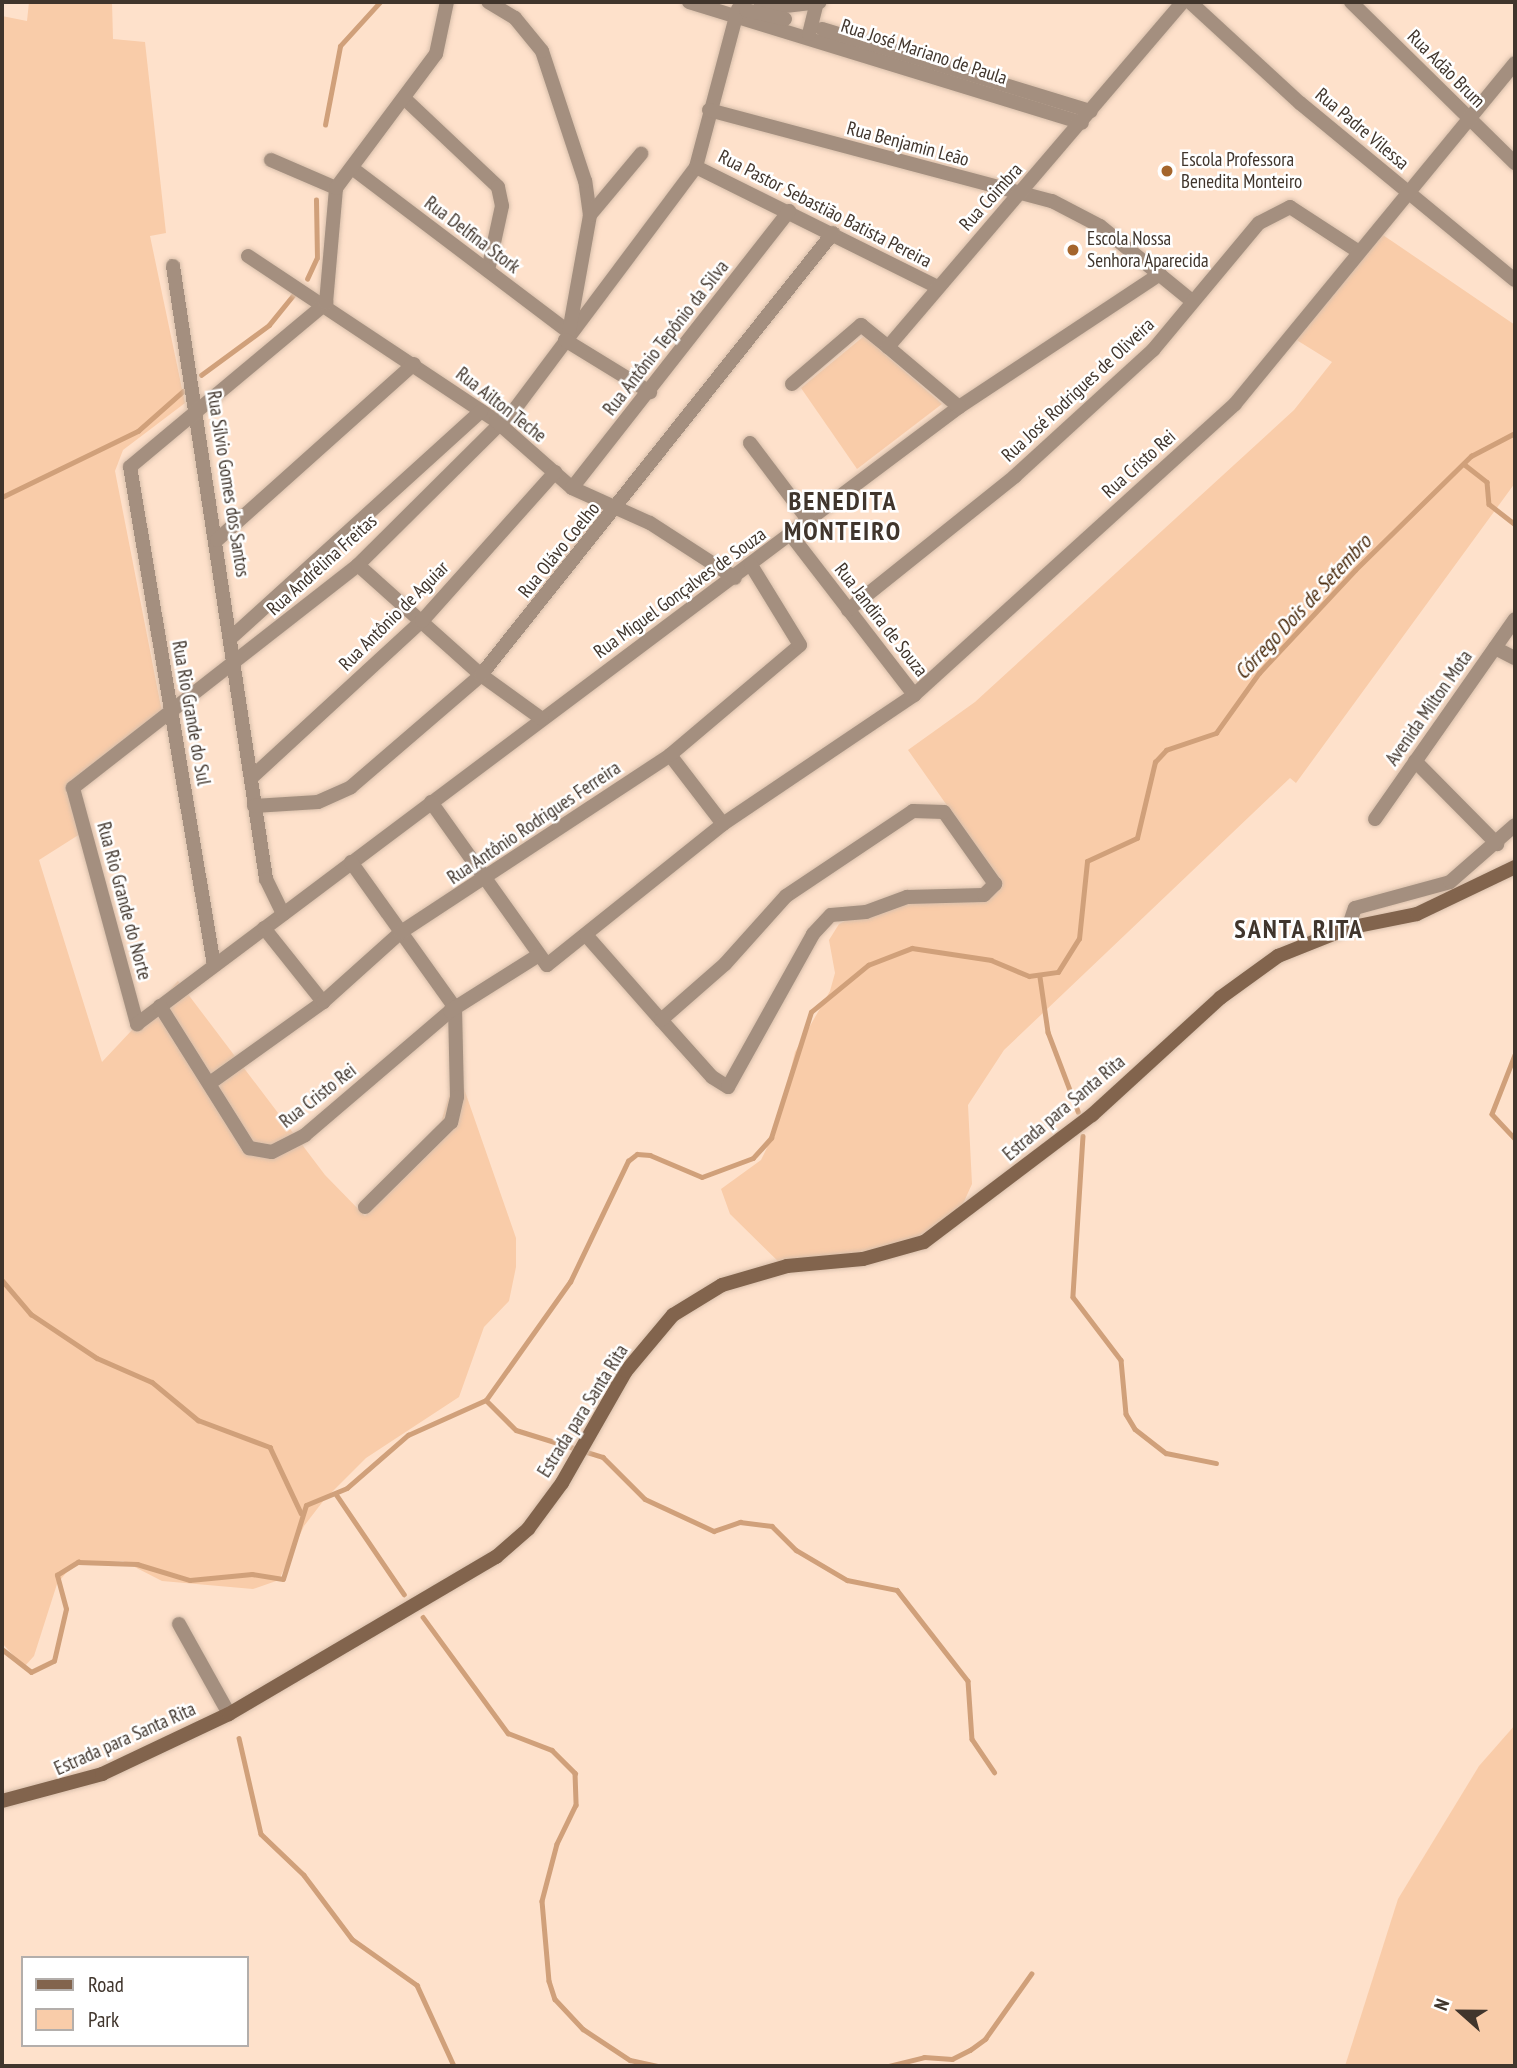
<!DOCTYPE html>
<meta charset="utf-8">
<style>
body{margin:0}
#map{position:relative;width:1517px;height:2068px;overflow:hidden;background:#fee1cb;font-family:"PT Sans Narrow",sans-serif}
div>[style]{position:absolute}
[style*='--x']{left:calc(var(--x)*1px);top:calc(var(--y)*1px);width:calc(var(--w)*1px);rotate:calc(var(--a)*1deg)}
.green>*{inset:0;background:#f9cca9}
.stream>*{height:4.5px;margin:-2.25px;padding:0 2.25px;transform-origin:2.25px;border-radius:2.25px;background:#d0a07a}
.roads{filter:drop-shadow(0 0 2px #d8bfab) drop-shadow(0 0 2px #d8bfab)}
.street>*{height:14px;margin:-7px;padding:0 7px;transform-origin:7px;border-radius:7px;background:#a48f7f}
.secondary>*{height:14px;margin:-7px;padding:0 7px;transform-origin:7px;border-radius:7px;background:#82644d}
.dots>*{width:19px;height:19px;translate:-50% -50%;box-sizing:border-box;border:4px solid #fff;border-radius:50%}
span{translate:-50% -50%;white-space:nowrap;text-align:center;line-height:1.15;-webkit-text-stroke:5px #fff;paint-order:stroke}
.street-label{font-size:19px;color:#40352c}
.poi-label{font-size:19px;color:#40352c}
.left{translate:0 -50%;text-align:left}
.water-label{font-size:21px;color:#4a2a0c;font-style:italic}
.district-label{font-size:26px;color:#40352c;font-weight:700;letter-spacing:2px}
.frame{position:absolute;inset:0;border:4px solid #40352c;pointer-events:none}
.legend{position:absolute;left:21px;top:1956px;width:228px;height:91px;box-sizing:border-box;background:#fff;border:2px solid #b3aeab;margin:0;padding:9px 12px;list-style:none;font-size:21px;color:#40352c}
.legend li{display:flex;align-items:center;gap:14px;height:35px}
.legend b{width:35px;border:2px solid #b3aeab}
.north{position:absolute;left:1426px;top:1977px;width:70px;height:70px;-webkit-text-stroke:5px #fff;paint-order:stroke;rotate:291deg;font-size:19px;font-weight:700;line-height:28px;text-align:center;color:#40352c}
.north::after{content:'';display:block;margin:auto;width:24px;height:32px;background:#40352c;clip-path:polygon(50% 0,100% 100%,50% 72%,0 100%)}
</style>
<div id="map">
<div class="green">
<i style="clip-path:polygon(29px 2px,112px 2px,113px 39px,145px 42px,166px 233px,150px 236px,185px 403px,123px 450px,115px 471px,162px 712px,74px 782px,80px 834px,39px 860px,102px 1062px,178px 981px,325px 1175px,365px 1216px,440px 1126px,454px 1079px,461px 1080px,516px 1238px,516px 1267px,509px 1301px,484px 1327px,459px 1397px,366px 1458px,324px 1500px,304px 1526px,279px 1580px,253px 1589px,162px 1581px,123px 1561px,74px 1563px,57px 1584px,34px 1656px,24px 1667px,2px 1643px,2px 16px,27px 21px)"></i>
<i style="clip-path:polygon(1380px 233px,1515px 325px,1515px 483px,1296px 783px,1290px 778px,1004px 1050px,968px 1105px,972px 1184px,962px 1206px,908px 1244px,785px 1268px,730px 1214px,721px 1189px,761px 1160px,776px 1129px,795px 1052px,830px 991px,835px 973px,829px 940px,839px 924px,859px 914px,944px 894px,994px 895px,1003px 885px,908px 750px,975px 702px,1294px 410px,1332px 362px,1295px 339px)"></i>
<i style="clip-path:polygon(864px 336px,942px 404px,857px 469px,801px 388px)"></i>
<i style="clip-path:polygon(1515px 1725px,1515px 2066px,1345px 2066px,1398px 1899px,1479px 1766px)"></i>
</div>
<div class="stream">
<i style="--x:325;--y:125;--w:80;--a:-79.2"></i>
<i style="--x:340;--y:46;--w:59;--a:-47.7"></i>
<i style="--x:307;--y:279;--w:23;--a:-65"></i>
<i style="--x:317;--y:258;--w:58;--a:-91"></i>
<i style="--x:201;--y:375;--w:84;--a:-36.3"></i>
<i style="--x:269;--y:325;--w:38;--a:-51"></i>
<i style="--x:1464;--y:464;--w:29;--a:38"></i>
<i style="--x:1487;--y:482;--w:22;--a:85"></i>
<i style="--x:1489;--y:504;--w:33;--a:38"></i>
<i style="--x:2;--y:497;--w:151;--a:-25.9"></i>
<i style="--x:138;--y:431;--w:60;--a:-41.6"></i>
<i style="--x:1040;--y:977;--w:56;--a:81.7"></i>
<i style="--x:1048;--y:1032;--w:85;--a:69.2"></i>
<i style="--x:1515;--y:1055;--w:63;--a:111.3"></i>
<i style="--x:1492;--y:1114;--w:34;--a:47"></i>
<i style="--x:1083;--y:1136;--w:161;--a:93.6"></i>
<i style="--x:1073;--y:1297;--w:79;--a:52.7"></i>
<i style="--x:1121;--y:1360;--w:54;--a:84.7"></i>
<i style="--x:1126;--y:1414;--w:17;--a:59"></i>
<i style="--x:1135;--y:1429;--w:39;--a:38"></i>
<i style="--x:1166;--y:1453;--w:51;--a:11.3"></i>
<i style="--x:2;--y:1280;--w:45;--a:49.5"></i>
<i style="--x:31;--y:1314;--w:79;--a:33.7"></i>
<i style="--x:97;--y:1358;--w:60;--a:23.6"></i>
<i style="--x:152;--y:1382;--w:60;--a:39.6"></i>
<i style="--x:198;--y:1420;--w:77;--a:20.6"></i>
<i style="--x:270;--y:1447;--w:73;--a:64.8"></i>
<i style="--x:486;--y:1400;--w:42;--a:45"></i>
<i style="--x:516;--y:1430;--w:91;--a:17.2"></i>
<i style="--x:603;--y:1457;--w:59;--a:45"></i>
<i style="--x:645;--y:1499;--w:76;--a:24.9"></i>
<i style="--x:714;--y:1531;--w:28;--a:-19"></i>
<i style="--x:740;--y:1522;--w:32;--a:7"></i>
<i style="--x:772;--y:1526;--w:34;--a:45"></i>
<i style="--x:796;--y:1550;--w:59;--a:30.5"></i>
<i style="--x:847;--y:1580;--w:51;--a:11.3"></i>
<i style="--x:897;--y:1590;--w:115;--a:52"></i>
<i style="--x:968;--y:1681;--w:58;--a:86.1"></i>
<i style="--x:972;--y:1739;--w:40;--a:56"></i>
<i style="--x:336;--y:1494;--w:121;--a:55.8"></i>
<i style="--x:423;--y:1617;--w:144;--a:53.8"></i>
<i style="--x:508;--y:1733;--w:47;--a:21.1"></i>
<i style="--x:552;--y:1750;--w:33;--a:45"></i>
<i style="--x:575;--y:1773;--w:32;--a:88"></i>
<i style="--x:576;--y:1805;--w:43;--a:116"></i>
<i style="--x:557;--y:1844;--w:59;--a:104.7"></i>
<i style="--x:542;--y:1901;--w:80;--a:85"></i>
<i style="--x:549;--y:1981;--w:19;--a:72"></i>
<i style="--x:555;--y:1999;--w:41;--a:47"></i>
<i style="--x:583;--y:2029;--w:56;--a:33.4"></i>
<i style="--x:630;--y:2060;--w:30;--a:12"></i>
<i style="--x:2;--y:1649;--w:37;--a:38"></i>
<i style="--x:31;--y:1672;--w:25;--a:-26"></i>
<i style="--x:54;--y:1661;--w:53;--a:-77"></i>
<i style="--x:66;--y:1609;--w:35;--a:-105"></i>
<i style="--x:57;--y:1575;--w:25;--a:-32"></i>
<i style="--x:78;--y:1562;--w:59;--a:1.9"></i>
<i style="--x:137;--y:1564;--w:55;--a:16.8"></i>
<i style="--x:190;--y:1580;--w:62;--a:-5.5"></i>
<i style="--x:252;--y:1574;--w:31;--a:9"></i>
<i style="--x:283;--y:1579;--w:77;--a:-72.7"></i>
<i style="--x:306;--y:1505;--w:44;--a:-22.5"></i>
<i style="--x:347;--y:1488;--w:81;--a:-41"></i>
<i style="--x:408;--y:1435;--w:85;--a:-24.2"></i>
<i style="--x:486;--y:1400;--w:145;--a:-54.6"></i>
<i style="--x:570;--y:1282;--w:134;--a:-64.4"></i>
<i style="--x:628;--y:1161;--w:11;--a:-38"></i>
<i style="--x:637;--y:1154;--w:13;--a:4"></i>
<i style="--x:650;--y:1155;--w:56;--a:22.9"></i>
<i style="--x:702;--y:1177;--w:54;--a:-20.4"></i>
<i style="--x:753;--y:1158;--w:27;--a:-48"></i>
<i style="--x:771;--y:1138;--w:132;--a:-72.4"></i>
<i style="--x:811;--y:1012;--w:74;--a:-39.5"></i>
<i style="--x:868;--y:965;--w:47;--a:-21.1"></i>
<i style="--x:912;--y:948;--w:80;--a:8.6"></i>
<i style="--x:991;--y:960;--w:41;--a:22.8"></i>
<i style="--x:1029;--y:976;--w:29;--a:-8"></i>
<i style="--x:1058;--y:972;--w:39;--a:-58"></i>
<i style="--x:1079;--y:939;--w:78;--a:-84.1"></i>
<i style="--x:1087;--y:861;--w:55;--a:-24.7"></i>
<i style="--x:1137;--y:838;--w:78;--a:-76.7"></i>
<i style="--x:1155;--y:762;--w:16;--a:-47"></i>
<i style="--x:1166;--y:750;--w:53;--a:-18.8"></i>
<i style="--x:1216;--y:733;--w:74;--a:-54.4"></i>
<i style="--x:1259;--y:673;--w:141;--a:-47"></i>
<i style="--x:1355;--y:570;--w:163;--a:-44.5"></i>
<i style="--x:1471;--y:456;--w:50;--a:-27.6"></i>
<i style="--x:239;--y:1738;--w:98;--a:77.1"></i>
<i style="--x:261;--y:1834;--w:59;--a:43.6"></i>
<i style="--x:304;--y:1875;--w:80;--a:53.1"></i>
<i style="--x:352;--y:1939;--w:80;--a:35.3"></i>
<i style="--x:417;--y:1985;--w:89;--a:65.4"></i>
<i style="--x:889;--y:2066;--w:36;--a:-14"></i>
<i style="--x:924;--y:2057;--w:28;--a:4"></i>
<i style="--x:952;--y:2059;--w:20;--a:-27"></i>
<i style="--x:970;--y:2050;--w:19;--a:-36"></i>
<i style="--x:985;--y:2039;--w:80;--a:-54.7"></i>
</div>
<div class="roads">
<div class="street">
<i style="--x:689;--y:2;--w:411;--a:17.1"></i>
<i style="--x:1190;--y:2;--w:149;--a:42.6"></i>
<i style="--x:1300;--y:103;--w:278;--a:39.5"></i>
<i style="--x:1351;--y:2;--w:230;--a:44.5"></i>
<i style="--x:738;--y:9;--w:163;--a:104.9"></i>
<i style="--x:696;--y:167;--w:302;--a:126.8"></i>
<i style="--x:515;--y:409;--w:221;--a:135.2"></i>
<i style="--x:358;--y:565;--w:362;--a:142"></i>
<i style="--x:73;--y:788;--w:245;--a:74.8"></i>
<i style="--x:137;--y:1024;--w:1028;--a:-36.89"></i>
<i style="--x:959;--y:407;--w:241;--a:-33.5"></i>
<i style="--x:759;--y:9;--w:61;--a:-6.5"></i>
<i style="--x:746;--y:10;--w:40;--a:13"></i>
<i style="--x:822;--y:29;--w:281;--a:17"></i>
<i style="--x:809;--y:34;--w:33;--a:-76"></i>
<i style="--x:405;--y:99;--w:128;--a:43.4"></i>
<i style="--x:498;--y:187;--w:19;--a:78"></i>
<i style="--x:502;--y:206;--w:66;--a:102.3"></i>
<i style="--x:709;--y:110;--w:355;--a:14.9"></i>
<i style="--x:1052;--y:201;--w:54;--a:27.5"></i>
<i style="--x:1100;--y:226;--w:119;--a:39.2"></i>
<i style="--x:271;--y:160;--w:71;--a:23.3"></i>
<i style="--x:696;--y:167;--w:268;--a:26.4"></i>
<i style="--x:352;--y:168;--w:272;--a:37.1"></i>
<i style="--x:569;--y:332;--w:119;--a:-79.8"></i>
<i style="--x:590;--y:215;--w:34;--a:-98"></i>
<i style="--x:585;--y:181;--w:137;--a:-108.3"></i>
<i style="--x:542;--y:51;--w:43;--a:-129.3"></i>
<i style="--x:515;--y:18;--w:31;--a:-149"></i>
<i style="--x:590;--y:215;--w:80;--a:-50.1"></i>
<i style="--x:248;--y:256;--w:298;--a:33.6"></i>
<i style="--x:496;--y:421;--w:101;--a:41.4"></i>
<i style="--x:572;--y:488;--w:85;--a:24.2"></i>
<i style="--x:650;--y:523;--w:101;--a:32.9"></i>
<i style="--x:173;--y:266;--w:620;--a:81.37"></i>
<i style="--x:266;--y:879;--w:39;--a:64"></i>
<i style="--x:565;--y:340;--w:100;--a:31.5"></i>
<i style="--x:792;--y:384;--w:91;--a:-40.5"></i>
<i style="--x:861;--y:325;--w:35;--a:39"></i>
<i style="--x:959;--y:407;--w:93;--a:-139.8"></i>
<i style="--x:888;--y:347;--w:454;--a:-49.5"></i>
<i style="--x:750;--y:443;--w:98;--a:52.9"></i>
<i style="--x:572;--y:488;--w:352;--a:-51.9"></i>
<i style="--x:791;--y:535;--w:202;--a:52.4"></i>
<i style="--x:217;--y:540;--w:264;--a:-41.8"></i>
<i style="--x:358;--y:565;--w:165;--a:41.8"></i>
<i style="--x:481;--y:675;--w:75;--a:35.8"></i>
<i style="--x:848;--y:610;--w:214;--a:-38.7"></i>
<i style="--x:1015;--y:476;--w:187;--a:-42.4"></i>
<i style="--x:1153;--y:350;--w:165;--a:-50.2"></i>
<i style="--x:1259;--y:223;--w:35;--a:-27"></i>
<i style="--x:1290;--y:207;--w:79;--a:33.1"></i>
<i style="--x:233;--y:636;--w:335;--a:-42.2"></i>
<i style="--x:1495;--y:648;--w:22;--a:27"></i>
<i style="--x:670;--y:755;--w:87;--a:52.5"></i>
<i style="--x:1415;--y:761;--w:117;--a:45.3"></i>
<i style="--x:251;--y:778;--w:232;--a:-42.6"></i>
<i style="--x:422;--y:621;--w:200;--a:-48.2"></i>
<i style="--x:431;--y:802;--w:200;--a:54.6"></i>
<i style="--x:547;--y:965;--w:226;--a:-38.7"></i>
<i style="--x:723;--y:824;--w:230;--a:-34"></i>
<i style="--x:914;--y:695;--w:433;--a:-42.2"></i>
<i style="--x:1235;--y:404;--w:441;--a:-50.6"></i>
<i style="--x:254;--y:806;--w:64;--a:-3.6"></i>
<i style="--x:318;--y:802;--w:36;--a:-24"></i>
<i style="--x:351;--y:787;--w:172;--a:-40.7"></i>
<i style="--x:481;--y:675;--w:565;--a:-51.47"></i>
<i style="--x:1375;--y:819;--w:244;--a:-55"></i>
<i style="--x:351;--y:862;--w:179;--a:54.5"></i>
<i style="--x:455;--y:1008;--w:89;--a:88.7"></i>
<i style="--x:457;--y:1097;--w:26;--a:103"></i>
<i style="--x:451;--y:1122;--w:121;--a:135.3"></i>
<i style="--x:264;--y:928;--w:95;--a:51.4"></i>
<i style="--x:1348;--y:928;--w:21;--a:-71"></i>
<i style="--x:1355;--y:908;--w:98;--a:-15.3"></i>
<i style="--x:1450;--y:882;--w:86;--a:-41.2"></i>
<i style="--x:586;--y:935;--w:113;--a:48.6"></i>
<i style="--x:661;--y:1020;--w:76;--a:48.2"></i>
<i style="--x:712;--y:1077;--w:19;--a:32"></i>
<i style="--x:728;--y:1087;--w:175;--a:-60.9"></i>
<i style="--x:813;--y:934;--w:26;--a:-47"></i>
<i style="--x:831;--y:915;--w:35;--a:-5"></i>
<i style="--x:866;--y:912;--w:44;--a:-20.1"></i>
<i style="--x:907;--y:897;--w:77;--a:-1.5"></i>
<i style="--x:984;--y:895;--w:16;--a:-45"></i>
<i style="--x:995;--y:884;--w:88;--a:-125.3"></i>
<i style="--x:944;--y:812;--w:31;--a:-178"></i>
<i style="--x:913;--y:811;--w:153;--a:146.2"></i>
<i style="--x:786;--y:896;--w:91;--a:131.9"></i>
<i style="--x:725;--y:964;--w:85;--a:138.8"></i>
<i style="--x:214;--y:965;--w:505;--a:-99.57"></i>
<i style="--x:130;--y:467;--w:256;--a:-39.9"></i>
<i style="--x:326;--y:303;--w:115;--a:-85"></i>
<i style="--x:336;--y:188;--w:167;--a:-53.3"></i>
<i style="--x:436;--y:54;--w:53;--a:-78.1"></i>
<i style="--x:160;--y:1006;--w:168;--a:57.9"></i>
<i style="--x:249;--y:1148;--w:23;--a:10"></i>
<i style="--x:272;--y:1152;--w:37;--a:-27"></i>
<i style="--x:305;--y:1135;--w:191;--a:-40.5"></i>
<i style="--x:450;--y:1011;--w:105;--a:-32.2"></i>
<i style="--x:210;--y:1083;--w:139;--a:-35.6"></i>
<i style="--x:323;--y:1002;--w:105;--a:-41.9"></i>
<i style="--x:401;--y:932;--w:322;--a:-33.3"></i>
<i style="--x:670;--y:755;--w:170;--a:-40.2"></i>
<i style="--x:800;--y:645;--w:94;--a:-121.5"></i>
<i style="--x:179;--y:1624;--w:103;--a:60.9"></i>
</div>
<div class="secondary">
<i style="--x:2;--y:1801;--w:104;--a:-15.1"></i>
<i style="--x:102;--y:1774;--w:140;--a:-25.3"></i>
<i style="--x:229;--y:1714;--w:310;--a:-30.5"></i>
<i style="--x:496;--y:1557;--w:43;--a:-41.2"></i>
<i style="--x:528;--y:1529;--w:57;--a:-53.5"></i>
<i style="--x:562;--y:1483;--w:129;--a:-60.3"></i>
<i style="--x:626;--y:1371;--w:73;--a:-50"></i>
<i style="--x:673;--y:1315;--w:57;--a:-31.5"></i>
<i style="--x:722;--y:1285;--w:68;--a:-16.3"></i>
<i style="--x:787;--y:1266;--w:76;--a:-5.3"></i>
<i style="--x:863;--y:1259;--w:63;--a:-15.6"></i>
<i style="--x:924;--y:1242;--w:211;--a:-37.1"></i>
<i style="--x:1092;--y:1115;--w:173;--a:-42.4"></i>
<i style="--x:1220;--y:998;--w:72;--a:-35.9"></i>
<i style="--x:1278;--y:956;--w:75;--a:-21.8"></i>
<i style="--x:1348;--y:928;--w:70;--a:-11.5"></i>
<i style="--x:1417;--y:914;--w:109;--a:-25.6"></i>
</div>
</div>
<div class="dots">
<i style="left:1167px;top:171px;background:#a4652c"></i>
<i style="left:1073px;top:250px;background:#a4652c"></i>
</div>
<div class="street-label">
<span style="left:924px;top:52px;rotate:18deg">Rua José Mariano de Paula</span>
<span style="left:1446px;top:69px;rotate:45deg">Rua Adão Brum</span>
<span style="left:1362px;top:129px;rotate:40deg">Rua Padre Vilessa</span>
<span style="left:908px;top:144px;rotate:15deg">Rua Benjamin Leão</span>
<span style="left:991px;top:197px;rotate:-48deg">Rua Coimbra</span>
<span style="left:825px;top:209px;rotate:27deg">Rua Pastor Sebastião Batista Pereira</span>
<span style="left:472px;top:235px;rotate:37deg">Rua Delfina Stork</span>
<span style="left:666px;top:338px;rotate:-52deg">Rua Antônio Tepônio da Silva</span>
<span style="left:1078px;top:390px;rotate:-43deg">Rua José Rodrigues de Oliveira</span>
<span style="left:501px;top:405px;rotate:38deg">Rua Ailton Teche</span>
<span style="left:1139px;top:464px;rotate:-42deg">Rua Cristo Rei</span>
<span style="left:228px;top:484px;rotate:81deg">Rua Sílvio Gomes dos Santos</span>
<span style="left:559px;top:550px;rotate:-51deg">Rua Olávo Coelho</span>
<span style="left:322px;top:565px;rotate:-42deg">Rua Andrélina Freitas</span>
<span style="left:680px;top:593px;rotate:-36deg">Rua Miguel Gonçalves de Souza</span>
<span style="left:394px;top:616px;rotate:-45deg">Rua Antônio de Aguiar</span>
<span style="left:881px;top:620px;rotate:52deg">Rua Jandira de Souza</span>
<span style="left:1429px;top:708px;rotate:-55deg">Avenida Milton Mota</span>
<span style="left:191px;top:713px;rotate:80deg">Rua Rio Grande do Sul</span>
<span style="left:534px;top:823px;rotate:-34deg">Rua Antônio Rodrigues Ferreira</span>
<span style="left:124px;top:901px;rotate:75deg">Rua Rio Grande do Norte</span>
<span style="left:318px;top:1096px;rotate:-38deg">Rua Cristo Rei</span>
<span style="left:1064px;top:1108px;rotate:-40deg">Estrada para Santa Rita</span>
<span style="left:583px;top:1411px;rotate:-58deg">Estrada para Santa Rita</span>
<span style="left:125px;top:1739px;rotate:-24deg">Estrada para Santa Rita</span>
</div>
<div class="poi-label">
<span class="left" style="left:1181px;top:171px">Escola Professora<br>Benedita Monteiro</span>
<span class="left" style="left:1087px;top:250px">Escola Nossa<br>Senhora Aparecida</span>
</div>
<div class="water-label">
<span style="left:1303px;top:607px;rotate:-47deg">Córrego Dois de Setembro</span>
</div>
<div class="district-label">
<span style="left:843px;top:516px">BENEDITA<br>MONTEIRO</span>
<span style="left:1299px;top:929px">SANTA RITA</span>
</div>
<div class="frame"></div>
<ul class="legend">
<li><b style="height:9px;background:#82644d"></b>Road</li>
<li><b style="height:19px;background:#f9cca9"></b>Park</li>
</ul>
<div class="north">N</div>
</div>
